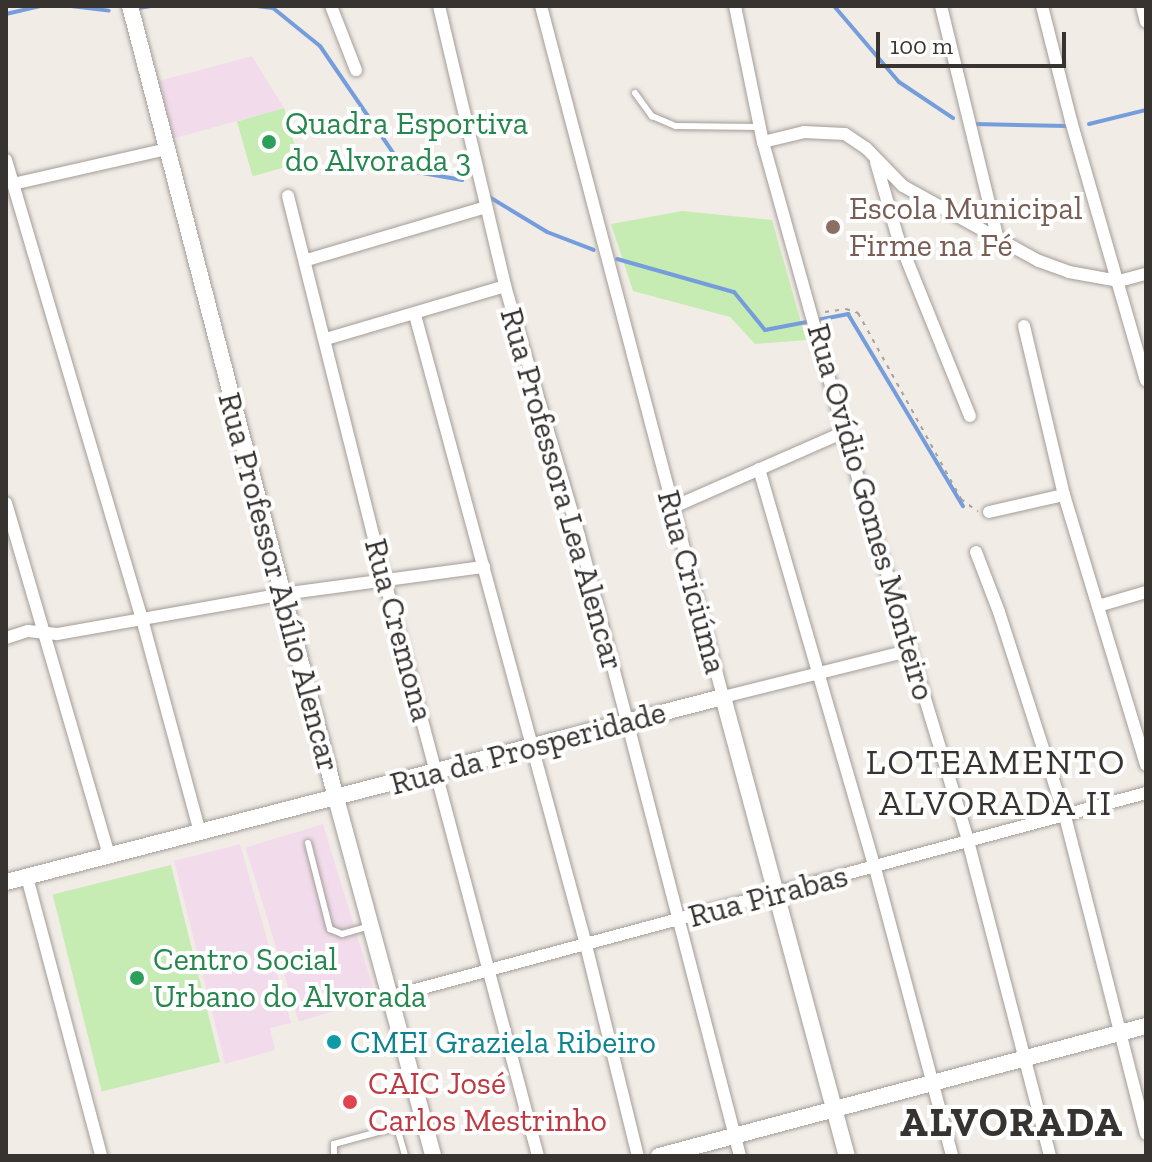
<!DOCTYPE html>
<meta charset="utf-8">
<style>
body{margin:0}
#map{position:relative;width:1152px;height:1162px;overflow:hidden;background:#f2ece7;font-family:"Zilla Slab",serif}
div>[style]{position:absolute}
[style*='--x']{left:calc(var(--x)*1px);top:calc(var(--y)*1px);width:calc(var(--w)*1px);rotate:calc(var(--a)*1deg)}
.education>*{inset:0;background:#f2dceb;transform-origin:0 0}
.green>*{inset:0;background:#c6ecb4;transform-origin:0 0}
.stream>*{height:4px;margin:-2px;padding:0 2px;transform-origin:2px;border-radius:2px;background:#759ddc}
.path>*{height:2px;margin-top:-1px;transform-origin:0;background:repeating-linear-gradient(90deg,#a6a19d 0 4px,transparent 0 10px)}
.roads{filter:drop-shadow(0 0 2px #a29d98) drop-shadow(0 0 2px #a29d98)}
.service>*{height:6px;margin:-3px;padding:0 3px;transform-origin:3px;border-radius:3px;background:#fff}
.minor>*{height:12px;margin:-6px;padding:0 6px;transform-origin:6px;border-radius:6px;background:#fff}
.tertiary>*{height:16px;margin:-8px;padding:0 8px;transform-origin:8px;border-radius:8px;background:#fff}
.dots>*{width:22px;height:22px;translate:-50% -50%;box-sizing:border-box;border:4px solid #fff;border-radius:50%}
span{translate:-50% -50%;white-space:nowrap;text-align:center;line-height:1.15;-webkit-text-stroke:8px #fff;paint-order:stroke}
.leisure-label{font-size:32px;color:#27864d}
.left{translate:0 -50%;text-align:left}
.education-label{font-size:32px;color:#785e54}
.street-label{font-size:32px;color:#363331}
.culture-label{font-size:32px;color:#0d838f}
.health-label{font-size:32px;color:#be3a42}
.quarter-label{font-size:36px;color:#363331;letter-spacing:2px}
.district-label{font-size:40px;color:#363331;font-weight:700;letter-spacing:2px}
.frame{position:absolute;inset:0;border:8px solid #363331;pointer-events:none}
.scale{position:absolute;left:876px;top:32px;width:190px;height:36px;box-sizing:border-box;border:4px solid #363331;border-top:0;padding-left:10px;font-size:24px;line-height:28px;white-space:nowrap;color:#363331;-webkit-text-stroke:6px #fff;paint-order:stroke}
</style>
<div id="map">
<div class="education">
<i style="clip-path:polygon(252px 56px,284px 108px,168px 140px,155px 82px)"></i>
<i style="left:323px;top:824px;width:182px;height:81px;rotate:73deg"></i>
<i style="clip-path:polygon(240px 844px,291px 1023px,270px 1028px,275px 1050px,225px 1064px,174px 861px)"></i>
</div>
<div class="green">
<i style="left:284px;top:108px;width:57px;height:49px;rotate:74deg"></i>
<i style="clip-path:polygon(682px 211px,772px 220px,806px 340px,755px 344px,730px 317px,633px 291px,611px 224px)"></i>
<i style="left:171px;top:865px;width:203px;height:122px;rotate:76deg"></i>
</div>
<div class="stream">
<i style="--x:71;--y:6;--w:38;--a:7"></i>
<i style="--x:257;--y:6;--w:16;--a:7"></i>
<i style="--x:273;--y:8;--w:60;--a:39"></i>
<i style="--x:320;--y:46;--w:138;--a:55.6"></i>
<i style="--x:398;--y:160;--w:17;--a:40"></i>
<i style="--x:411;--y:171;--w:52;--a:10"></i>
<i style="--x:834;--y:6;--w:100;--a:49.5"></i>
<i style="--x:899;--y:82;--w:65;--a:33.7"></i>
<i style="--x:138;--y:8;--w:13;--a:-9"></i>
<i style="--x:6;--y:14;--w:36;--a:-13"></i>
<i style="--x:974;--y:124;--w:93;--a:1.2"></i>
<i style="--x:1089;--y:124;--w:59;--a:-13.8"></i>
<i style="--x:486;--y:195;--w:71;--a:31.2"></i>
<i style="--x:547;--y:232;--w:50;--a:21"></i>
<i style="--x:617;--y:259;--w:122;--a:15.8"></i>
<i style="--x:734;--y:292;--w:49;--a:50.8"></i>
<i style="--x:765;--y:330;--w:85;--a:-10.9"></i>
<i style="--x:848;--y:314;--w:224;--a:59.1"></i>
</div>
<div class="path">
<i style="--x:825;--y:312;--w:21;--a:-8"></i>
<i style="--x:846;--y:309;--w:13;--a:18"></i>
<i style="--x:858;--y:313;--w:213;--a:61"></i>
<i style="--x:961;--y:499;--w:21;--a:37"></i>
</div>
<div class="roads">
<div class="service">
<i style="--x:635;--y:93;--w:29;--a:54"></i>
<i style="--x:652;--y:116;--w:26;--a:23"></i>
<i style="--x:676;--y:126;--w:84;--a:0.7"></i>
<i style="--x:308;--y:843;--w:89;--a:75.7"></i>
<i style="--x:330;--y:929;--w:13;--a:23"></i>
<i style="--x:342;--y:934;--w:26;--a:-16"></i>
<i style="--x:334;--y:1156;--w:12;--a:-90"></i>
<i style="--x:334;--y:1144;--w:61;--a:-15.2"></i>
<i style="--x:393;--y:1128;--w:6;--a:31"></i>
<i style="--x:398;--y:1131;--w:26;--a:74"></i>
</div>
<div class="minor">
<i style="--x:331;--y:6;--w:69;--a:68.7"></i>
<i style="--x:439;--y:6;--w:288;--a:76.7"></i>
<i style="--x:505;--y:286;--w:261;--a:73.5"></i>
<i style="--x:579;--y:536;--w:641;--a:75.44"></i>
<i style="--x:541;--y:6;--w:715;--a:75.24"></i>
<i style="--x:723;--y:697;--w:194;--a:-14"></i>
<i style="--x:735;--y:6;--w:139;--a:78.4"></i>
<i style="--x:763;--y:142;--w:301;--a:74.4"></i>
<i style="--x:844;--y:432;--w:427;--a:73.1"></i>
<i style="--x:968;--y:841;--w:325;--a:75.4"></i>
<i style="--x:941;--y:6;--w:240;--a:76.3"></i>
<i style="--x:1042;--y:6;--w:119;--a:75.8"></i>
<i style="--x:1071;--y:121;--w:270;--a:73.9"></i>
<i style="--x:1142;--y:6;--w:16;--a:76"></i>
<i style="--x:763;--y:142;--w:42;--a:-13.7"></i>
<i style="--x:804;--y:132;--w:41;--a:2.8"></i>
<i style="--x:845;--y:134;--w:25;--a:34"></i>
<i style="--x:866;--y:148;--w:53;--a:45.8"></i>
<i style="--x:903;--y:186;--w:155;--a:28.9"></i>
<i style="--x:1039;--y:261;--w:32;--a:20"></i>
<i style="--x:1069;--y:272;--w:51;--a:10.2"></i>
<i style="--x:1119;--y:281;--w:28;--a:-15"></i>
<i style="--x:6;--y:160;--w:479;--a:73.5"></i>
<i style="--x:142;--y:619;--w:222;--a:74.8"></i>
<i style="--x:876;--y:162;--w:79;--a:73.9"></i>
<i style="--x:898;--y:238;--w:192;--a:68"></i>
<i style="--x:13;--y:184;--w:158;--a:-12.8"></i>
<i style="--x:288;--y:196;--w:397;--a:75.9"></i>
<i style="--x:385;--y:581;--w:595;--a:75.1"></i>
<i style="--x:307;--y:260;--w:187;--a:-16.5"></i>
<i style="--x:415;--y:315;--w:653;--a:74.81"></i>
<i style="--x:586;--y:945;--w:217;--a:76.2"></i>
<i style="--x:1024;--y:326;--w:174;--a:76.7"></i>
<i style="--x:1064;--y:495;--w:282;--a:73.1"></i>
<i style="--x:326;--y:339;--w:187;--a:-16.5"></i>
<i style="--x:759;--y:469;--w:416;--a:73.8"></i>
<i style="--x:875;--y:868;--w:298;--a:75"></i>
<i style="--x:6;--y:503;--w:367;--a:73.7"></i>
<i style="--x:671;--y:508;--w:189;--a:-23.7"></i>
<i style="--x:989;--y:512;--w:77;--a:-12.8"></i>
<i style="--x:976;--y:552;--w:64;--a:69"></i>
<i style="--x:999;--y:612;--w:214;--a:72.1"></i>
<i style="--x:1065;--y:816;--w:328;--a:75.7"></i>
<i style="--x:1098;--y:606;--w:50;--a:-16.3"></i>
<i style="--x:6;--y:638;--w:23;--a:-18"></i>
<i style="--x:28;--y:631;--w:29;--a:6"></i>
<i style="--x:57;--y:634;--w:230;--a:-10"></i>
<i style="--x:283;--y:594;--w:203;--a:-7.7"></i>
<i style="--x:27;--y:877;--w:289;--a:75.1"></i>
<i style="--x:389;--y:997;--w:784;--a:-15.08"></i>
</div>
<div class="tertiary">
<i style="--x:130;--y:6;--w:818;--a:75.42"></i>
<i style="--x:336;--y:798;--w:371;--a:74.8"></i>
<i style="--x:6;--y:882;--w:740;--a:-14.47"></i>
<i style="--x:723;--y:697;--w:475;--a:74.9"></i>
<i style="--x:659;--y:1156;--w:504;--a:-14.95"></i>
</div>
</div>
<div class="dots">
<i style="left:269px;top:142px;background:#2e9e5b"></i>
<i style="left:833px;top:227px;background:#8d6e63"></i>
<i style="left:137px;top:978px;background:#2e9e5b"></i>
<i style="left:334px;top:1042px;background:#0f9aa8"></i>
<i style="left:350px;top:1102px;background:#e0444e"></i>
</div>
<div class="leisure-label">
<span class="left" style="left:285px;top:142px">Quadra Esportiva<br>do Alvorada 3</span>
<span class="left" style="left:153px;top:978px">Centro Social<br>Urbano do Alvorada</span>
</div>
<div class="education-label">
<span class="left" style="left:849px;top:227px">Escola Municipal<br>Firme na Fé</span>
</div>
<div class="street-label">
<span style="left:562px;top:489px;rotate:74deg">Rua Professora Lea Alencar</span>
<span style="left:871px;top:512px;rotate:74deg">Rua Ovídio Gomes Monteiro</span>
<span style="left:279px;top:582px;rotate:75deg">Rua Professor Abílio Alencar</span>
<span style="left:692px;top:582px;rotate:75deg">Rua Criciúma</span>
<span style="left:399px;top:630px;rotate:75deg">Rua Cremona</span>
<span style="left:528px;top:748px;rotate:-15deg">Rua da Prosperidade</span>
<span style="left:768px;top:896px;rotate:-15deg">Rua Pirabas</span>
</div>
<div class="culture-label">
<span class="left" style="left:350px;top:1042px">CMEI Graziela Ribeiro</span>
</div>
<div class="health-label">
<span class="left" style="left:368px;top:1102px">CAIC José<br>Carlos Mestrinho</span>
</div>
<div class="quarter-label">
<span style="left:996px;top:782px">LOTEAMENTO<br>ALVORADA II</span>
</div>
<div class="district-label">
<span style="left:1012px;top:1122px">ALVORADA</span>
</div>
<div class="frame"></div>
<div class="scale">100 m</div>
</div>
